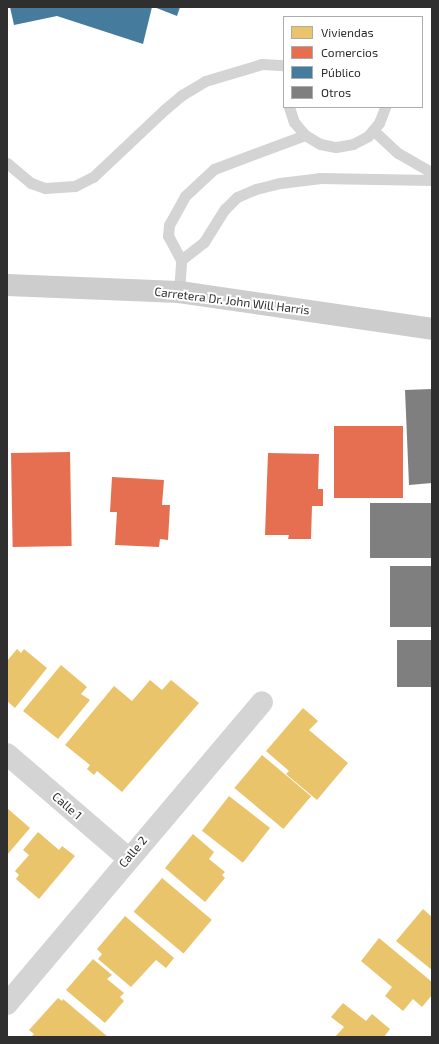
<!DOCTYPE html>
<meta charset="utf-8">
<style>
body{margin:0}
#map{position:relative;width:439px;height:1044px;overflow:hidden;background:#fff;font-family:"Exo 2",sans-serif}
div>[style]{position:absolute}
[style*='--x']{left:calc(var(--x)*1px);top:calc(var(--y)*1px);width:calc(var(--w)*1px);rotate:calc(var(--a)*1deg)}
.homes>*{inset:0;background:#e9c46a;transform-origin:0 0}
.shops>*{inset:0;background:#e76f51;transform-origin:0 0}
.public>*{inset:0;background:#457b9d}
.building>*{inset:0;background:#7f7f7f;transform-origin:0 0}
.lane>*{height:11px;margin:-5.5px;padding:0 5.5px;transform-origin:5.5px;border-radius:5.5px;background:#d4d4d4}
.street>*{height:22px;margin:-11px;padding:0 11px;transform-origin:11px;border-radius:11px;background:#d4d4d4}
.secondary>*{height:22px;margin:-11px;padding:0 11px;transform-origin:11px;border-radius:11px;background:#cdcdcd}
span{translate:-50% -50%;white-space:nowrap;text-align:center;line-height:1.15;-webkit-text-stroke:4px #fff;paint-order:stroke}
.street-label{font-size:12px;color:#2f2f2f}
.frame{position:absolute;inset:0;border:8px solid #2f2f2f;pointer-events:none}
.legend{position:absolute;left:283px;top:16px;width:140px;height:92px;box-sizing:border-box;background:#fff;border:1px solid #acacac;margin:0;padding:5px 7px;list-style:none;font-size:12px;color:#2f2f2f}
.legend li{display:flex;align-items:center;gap:8px;height:20px}
.legend b{width:20px;border:1px solid #acacac}
</style>
<div id="map">
<div class="homes">
<i style="clip-path:polygon(17px 649px,21px 653px,24px 649px,47px 668px,15px 708px,7px 701px,7px 661px)"></i>
<i style="clip-path:polygon(61px 665px,87px 687px,81px 694px,90px 700px,58px 739px,23px 711px)"></i>
<i style="clip-path:polygon(150px 680px,162px 690px,171px 680px,199px 703px,122px 792px,97px 771px,94px 775px,87px 769px,90px 765px,65px 745px,114px 686px,132px 701px)"></i>
<i style="clip-path:polygon(303px 708px,318px 721px,309px 730px,348px 763px,317px 800px,286px 774px,289px 771px,266px 751px)"></i>
<i style="left:262px;top:755px;width:64px;height:43px;rotate:40deg"></i>
<i style="left:229px;top:796px;width:52px;height:44px;rotate:38deg"></i>
<i style="clip-path:polygon(7px 808px,30px 828px,7px 855px)"></i>
<i style="clip-path:polygon(38px 832px,59px 850px,62px 846px,75px 856px,39px 899px,16px 879px,19px 875px,15px 871px,29px 855px,23px 850px)"></i>
<i style="clip-path:polygon(193px 834px,214px 852px,209px 859px,225px 872px,222px 875px,225px 878px,205px 902px,165px 868px)"></i>
<i style="left:162px;top:878px;width:65px;height:44px;rotate:40deg"></i>
<i style="clip-path:polygon(423px 909px,432px 917px,432px 970px,396px 941px)"></i>
<i style="clip-path:polygon(125px 916px,174px 958px,166px 968px,156px 960px,131px 987px,98px 959px,102px 954px,97px 949px)"></i>
<i style="clip-path:polygon(379px 938px,432px 982px,432px 995px,422px 1007px,413px 999px,403px 1011px,385px 996px,392px 987px,361px 961px)"></i>
<i style="clip-path:polygon(93px 959px,112px 975px,107px 979px,124px 993px,120px 997px,124px 1001px,105px 1023px,66px 990px)"></i>
<i style="clip-path:polygon(58px 998px,62px 1001px,63px 999px,108px 1037px,31px 1037px,34px 1034px,29px 1030px)"></i>
<i style="clip-path:polygon(343px 1003px,366px 1021px,372px 1014px,390px 1029px,384px 1037px,335px 1037px,344px 1027px,331px 1017px)"></i>
</div>
<div class="shops">
<i style="left:403px;top:426px;width:72px;height:69px;rotate:90deg"></i>
<i style="left:70px;top:452px;width:94px;height:59px;rotate:89deg"></i>
<i style="clip-path:polygon(268px 453px,319px 454px,318px 489px,323px 489px,323px 506px,312px 506px,311px 539px,288px 539px,289px 535px,265px 535px)"></i>
<i style="clip-path:polygon(112px 477px,164px 480px,162px 505px,170px 505px,168px 540px,160px 539px,159px 547px,115px 545px,117px 512px,110px 512px)"></i>
</div>
<div class="public">
<i style="clip-path:polygon(10px 7px,152px 7px,143px 44px,57px 16px,14px 25px)"></i>
<i style="clip-path:polygon(154px 7px,180px 7px,177px 16px)"></i>
</div>
<div class="building">
<i style="clip-path:polygon(432px 389px,432px 483px,409px 485px,405px 390px)"></i>
<i style="left:370px;top:503px;width:62px;height:55px"></i>
<i style="left:432px;top:566px;width:61px;height:42px;rotate:90deg"></i>
<i style="left:397px;top:640px;width:35px;height:47px"></i>
</div>
<div class="lane">
<i style="--x:289;--y:107;--w:16;--a:72"></i>
<i style="--x:294;--y:122;--w:17;--a:50"></i>
<i style="--x:305;--y:135;--w:17;--a:31"></i>
<i style="--x:320;--y:144;--w:16;--a:11"></i>
<i style="--x:336;--y:147;--w:17;--a:-10"></i>
<i style="--x:353;--y:144;--w:17;--a:-28"></i>
<i style="--x:368;--y:136;--w:17;--a:-50"></i>
<i style="--x:379;--y:123;--w:17;--a:-69"></i>
<i style="--x:373;--y:130;--w:34;--a:43"></i>
<i style="--x:398;--y:153;--w:39;--a:30"></i>
<i style="--x:7;--y:163;--w:31;--a:40"></i>
<i style="--x:31;--y:183;--w:15;--a:20"></i>
<i style="--x:45;--y:188;--w:30;--a:-4"></i>
<i style="--x:75;--y:186;--w:20;--a:-27"></i>
<i style="--x:93;--y:177;--w:98;--a:-43.3"></i>
<i style="--x:164;--y:110;--w:23;--a:-40"></i>
<i style="--x:182;--y:95;--w:27;--a:-31"></i>
<i style="--x:205;--y:81;--w:59;--a:-16.6"></i>
<i style="--x:262;--y:64;--w:22;--a:3"></i>
<i style="--x:181;--y:260;--w:29;--a:-38"></i>
<i style="--x:204;--y:242;--w:39;--a:-58"></i>
<i style="--x:225;--y:209;--w:17;--a:-45"></i>
<i style="--x:237;--y:197;--w:21;--a:-23"></i>
<i style="--x:256;--y:189;--w:25;--a:-14"></i>
<i style="--x:280;--y:183;--w:39;--a:-7"></i>
<i style="--x:319;--y:178;--w:113;--a:1"></i>
<i style="--x:179;--y:292;--w:32;--a:-86"></i>
<i style="--x:181;--y:260;--w:27;--a:-118"></i>
<i style="--x:168;--y:236;--w:11;--a:-85"></i>
<i style="--x:169;--y:225;--w:33;--a:-61"></i>
<i style="--x:185;--y:196;--w:40;--a:-43"></i>
<i style="--x:214;--y:169;--w:97;--a:-20.5"></i>
</div>
<div class="street">
<i style="--x:7;--y:754;--w:160;--a:40.7"></i>
<i style="--x:7;--y:1004;--w:395;--a:-49.8"></i>
</div>
<div class="secondary">
<i style="--x:7;--y:285;--w:172;--a:2.3"></i>
<i style="--x:179;--y:292;--w:256;--a:8.3"></i>
</div>
<div class="street-label">
<span style="left:232px;top:301px;rotate:7deg">Carretera Dr. John Will Harris</span>
<span style="left:67px;top:806px;rotate:41deg">Calle 1</span>
<span style="left:133px;top:852px;rotate:-50deg">Calle 2</span>
</div>
<div class="frame"></div>
<ul class="legend">
<li><b style="height:11px;background:#e9c46a"></b>Viviendas</li>
<li><b style="height:11px;background:#e76f51"></b>Comercios</li>
<li><b style="height:11px;background:#457b9d"></b>Público</li>
<li><b style="height:11px;background:#7f7f7f"></b>Otros</li>
</ul>
</div>
